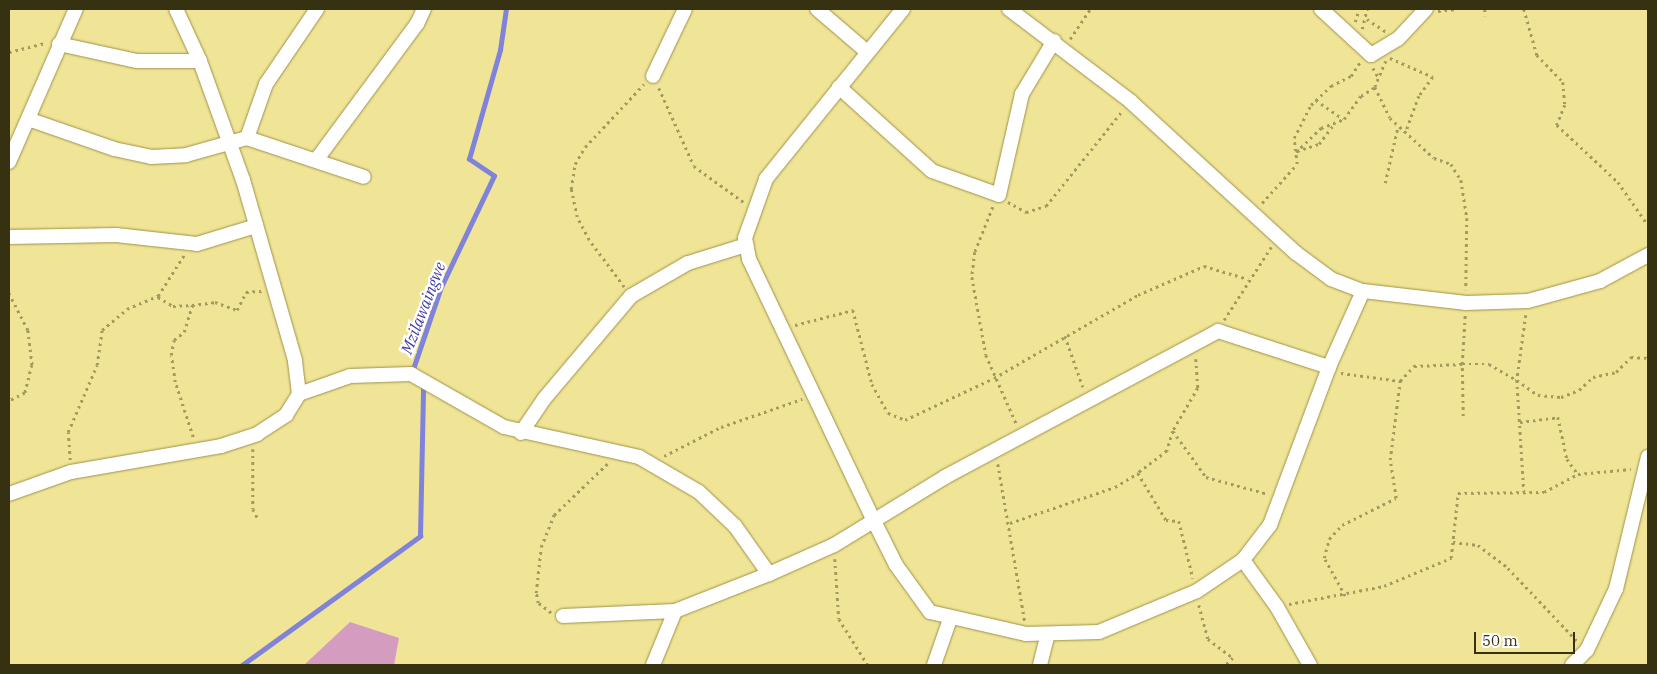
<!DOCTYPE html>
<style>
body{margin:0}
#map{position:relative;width:1657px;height:674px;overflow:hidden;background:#f0e497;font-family:"IBM Plex Serif",serif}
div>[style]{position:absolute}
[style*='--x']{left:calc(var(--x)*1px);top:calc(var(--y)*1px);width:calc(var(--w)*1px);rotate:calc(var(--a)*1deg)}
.green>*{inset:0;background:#d49dc0}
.stream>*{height:4.5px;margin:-2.25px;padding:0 2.25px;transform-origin:2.25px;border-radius:2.25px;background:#8083da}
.path>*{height:2.5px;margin-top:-1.25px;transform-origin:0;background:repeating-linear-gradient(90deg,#a49a60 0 2.5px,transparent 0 6.5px)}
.roads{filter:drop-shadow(0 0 1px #9e9246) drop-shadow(0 0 1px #9e9246)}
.minor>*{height:14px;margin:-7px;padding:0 7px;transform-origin:7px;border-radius:7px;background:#fff}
span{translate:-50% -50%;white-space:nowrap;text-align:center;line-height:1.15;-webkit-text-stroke:5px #fff;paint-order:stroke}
.water-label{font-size:16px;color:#443da3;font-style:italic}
.frame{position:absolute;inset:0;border:10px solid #363111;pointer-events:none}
.scale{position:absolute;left:1474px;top:632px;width:101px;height:22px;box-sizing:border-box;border:2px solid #363111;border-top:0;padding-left:6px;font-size:15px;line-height:18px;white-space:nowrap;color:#363111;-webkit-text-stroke:4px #fff;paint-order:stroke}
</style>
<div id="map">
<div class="green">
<i style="clip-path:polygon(350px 622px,399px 638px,394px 665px,304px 665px)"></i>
</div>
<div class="stream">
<i style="--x:412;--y:372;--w:90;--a:-71.2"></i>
<i style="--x:441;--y:287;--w:123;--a:-64.5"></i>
<i style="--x:494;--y:176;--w:30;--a:-146"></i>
<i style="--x:469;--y:159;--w:113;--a:-74.1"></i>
<i style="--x:500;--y:50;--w:41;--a:-81.7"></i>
<i style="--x:242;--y:665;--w:220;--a:-35.9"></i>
<i style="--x:420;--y:536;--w:149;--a:-88.8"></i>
</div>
<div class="path">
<i style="--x:1485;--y:9;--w:7;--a:90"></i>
<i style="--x:1524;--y:9;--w:48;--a:74.2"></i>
<i style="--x:1537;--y:55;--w:37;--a:46"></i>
<i style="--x:1563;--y:82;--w:23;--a:85"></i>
<i style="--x:1565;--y:105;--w:22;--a:112"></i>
<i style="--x:1557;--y:125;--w:83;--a:43.1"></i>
<i style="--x:1618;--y:182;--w:52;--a:55.1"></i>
<i style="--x:1438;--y:11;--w:19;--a:-6"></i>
<i style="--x:1367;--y:19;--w:23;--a:34"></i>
<i style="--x:1355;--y:22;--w:14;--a:-73"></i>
<i style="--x:1362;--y:29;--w:21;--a:-76"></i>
<i style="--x:1070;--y:39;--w:36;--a:-56"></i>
<i style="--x:9;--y:52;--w:37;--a:-14"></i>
<i style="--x:1390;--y:58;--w:47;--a:23.8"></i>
<i style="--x:1433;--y:77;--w:24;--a:126"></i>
<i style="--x:1419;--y:96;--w:38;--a:110"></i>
<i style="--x:1386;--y:61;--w:28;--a:113"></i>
<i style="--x:1375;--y:87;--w:34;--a:64"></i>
<i style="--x:1390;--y:118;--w:59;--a:42.3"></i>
<i style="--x:1434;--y:158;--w:18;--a:19"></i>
<i style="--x:1451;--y:164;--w:19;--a:58"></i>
<i style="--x:1461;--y:180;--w:38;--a:81"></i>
<i style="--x:1467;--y:218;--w:72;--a:90.8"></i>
<i style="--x:1373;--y:68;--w:12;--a:59"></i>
<i style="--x:659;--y:88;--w:85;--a:65.8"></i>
<i style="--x:694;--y:166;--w:63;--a:36"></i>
<i style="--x:1316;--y:100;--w:33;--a:35"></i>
<i style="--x:1297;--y:151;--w:23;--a:-18"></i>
<i style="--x:1319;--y:144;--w:26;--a:-53"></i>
<i style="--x:1296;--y:152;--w:35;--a:-44"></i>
<i style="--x:1321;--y:128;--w:25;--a:-21"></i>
<i style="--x:1344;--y:119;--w:29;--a:-54"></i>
<i style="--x:1361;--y:96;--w:17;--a:-33"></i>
<i style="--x:1385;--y:183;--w:58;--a:-77.2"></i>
<i style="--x:1008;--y:202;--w:21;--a:29"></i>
<i style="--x:1026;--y:212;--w:21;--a:-17"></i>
<i style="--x:1046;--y:206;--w:123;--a:-51.3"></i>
<i style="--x:1262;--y:203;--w:52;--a:-48.1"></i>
<i style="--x:1297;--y:164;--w:26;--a:-97"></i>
<i style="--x:1294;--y:138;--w:37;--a:-63"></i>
<i style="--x:1311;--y:105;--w:28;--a:-44"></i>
<i style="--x:1331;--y:86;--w:22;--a:-27"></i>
<i style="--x:1351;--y:76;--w:17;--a:-57"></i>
<i style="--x:993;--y:207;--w:48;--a:111.8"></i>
<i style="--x:975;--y:252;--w:25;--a:97"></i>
<i style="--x:972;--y:277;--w:79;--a:79.8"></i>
<i style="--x:986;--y:355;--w:77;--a:66.1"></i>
<i style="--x:624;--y:287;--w:59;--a:-126.7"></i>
<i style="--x:589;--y:240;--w:26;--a:-118"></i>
<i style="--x:577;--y:217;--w:29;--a:-102"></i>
<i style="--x:571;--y:189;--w:25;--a:-81"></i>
<i style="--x:575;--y:164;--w:20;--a:-60"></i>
<i style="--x:585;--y:147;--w:86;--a:-46.9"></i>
<i style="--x:9;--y:293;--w:42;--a:62.8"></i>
<i style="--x:28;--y:330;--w:35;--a:83"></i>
<i style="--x:32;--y:365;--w:29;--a:104"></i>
<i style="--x:25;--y:393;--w:18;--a:153"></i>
<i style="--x:158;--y:297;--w:17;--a:31"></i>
<i style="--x:173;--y:306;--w:19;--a:-3"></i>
<i style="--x:1526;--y:315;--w:66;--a:97.9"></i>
<i style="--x:1517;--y:380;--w:26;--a:36"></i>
<i style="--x:1538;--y:395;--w:23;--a:5"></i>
<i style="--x:1561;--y:397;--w:19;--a:-21"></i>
<i style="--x:1579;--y:390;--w:19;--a:-43"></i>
<i style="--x:1593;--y:377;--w:24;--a:-12"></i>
<i style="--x:1616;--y:372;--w:21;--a:-45"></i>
<i style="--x:1631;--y:357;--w:17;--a:3"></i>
<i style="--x:1224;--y:320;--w:87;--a:-57.2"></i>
<i style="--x:795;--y:325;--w:60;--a:-14.5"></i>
<i style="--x:853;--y:310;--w:76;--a:75.6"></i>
<i style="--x:872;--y:384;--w:33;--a:61"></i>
<i style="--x:888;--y:413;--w:18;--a:22"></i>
<i style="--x:905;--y:420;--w:98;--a:-25.3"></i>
<i style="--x:994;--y:378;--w:166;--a:-30"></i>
<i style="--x:1138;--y:295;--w:72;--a:-23.7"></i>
<i style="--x:1204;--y:266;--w:46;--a:16.5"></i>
<i style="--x:1065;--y:336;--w:54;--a:70.6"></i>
<i style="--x:1196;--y:359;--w:29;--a:86"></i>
<i style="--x:1198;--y:388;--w:50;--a:120.2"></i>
<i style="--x:1173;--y:431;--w:57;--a:54.3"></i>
<i style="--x:1206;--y:477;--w:64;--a:15.3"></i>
<i style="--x:1341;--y:373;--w:60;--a:7.7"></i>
<i style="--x:1463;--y:416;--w:52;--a:-91.1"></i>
<i style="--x:1462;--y:364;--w:27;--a:0"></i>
<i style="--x:1489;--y:364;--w:32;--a:30"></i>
<i style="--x:1517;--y:380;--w:112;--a:86.4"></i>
<i style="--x:1520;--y:422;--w:38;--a:-7"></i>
<i style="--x:1558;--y:417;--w:43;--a:77.9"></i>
<i style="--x:1567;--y:459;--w:19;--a:54"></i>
<i style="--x:1173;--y:431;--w:21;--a:107"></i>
<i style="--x:1167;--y:451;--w:36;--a:143"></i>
<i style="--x:1138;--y:473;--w:55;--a:59.2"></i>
<i style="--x:1166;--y:520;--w:13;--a:4"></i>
<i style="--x:1179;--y:521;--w:59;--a:76.2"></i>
<i style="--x:193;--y:437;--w:58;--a:-108.1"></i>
<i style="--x:175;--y:382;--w:27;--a:-98"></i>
<i style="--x:171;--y:355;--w:15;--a:-79"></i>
<i style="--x:174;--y:340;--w:13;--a:-39"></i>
<i style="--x:184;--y:332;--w:28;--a:-73"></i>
<i style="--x:192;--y:305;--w:23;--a:-7"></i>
<i style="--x:215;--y:302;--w:23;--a:20"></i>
<i style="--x:237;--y:310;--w:20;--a:-63"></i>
<i style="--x:246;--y:292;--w:16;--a:-4"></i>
<i style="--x:253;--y:449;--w:60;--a:90"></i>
<i style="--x:253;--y:509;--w:13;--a:63"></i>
<i style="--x:664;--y:456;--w:64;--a:-27"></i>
<i style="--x:721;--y:427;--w:86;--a:-19.1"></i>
<i style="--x:70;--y:460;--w:28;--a:-94"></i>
<i style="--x:68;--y:432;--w:73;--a:-66.6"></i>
<i style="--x:97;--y:365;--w:35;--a:-82"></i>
<i style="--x:102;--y:330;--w:33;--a:-40"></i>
<i style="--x:127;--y:309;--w:34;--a:-23"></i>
<i style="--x:158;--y:296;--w:49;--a:-57.6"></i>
<i style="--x:998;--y:464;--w:160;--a:80.3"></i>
<i style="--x:1010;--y:523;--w:111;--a:-18.9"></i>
<i style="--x:1115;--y:487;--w:27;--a:-31"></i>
<i style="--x:1453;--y:542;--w:25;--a:7"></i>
<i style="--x:1478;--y:545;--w:38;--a:37"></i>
<i style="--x:1508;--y:568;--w:100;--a:46.6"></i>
<i style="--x:835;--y:559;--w:60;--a:86.2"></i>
<i style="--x:839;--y:619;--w:54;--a:57.8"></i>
<i style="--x:1345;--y:596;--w:43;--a:-118.9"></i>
<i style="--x:1324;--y:558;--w:20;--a:-75"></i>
<i style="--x:1329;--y:539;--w:19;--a:-47"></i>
<i style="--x:1342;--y:525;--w:60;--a:-26.6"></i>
<i style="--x:1396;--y:498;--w:38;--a:-99"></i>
<i style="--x:1390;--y:460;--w:80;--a:-82.8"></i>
<i style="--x:1400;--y:381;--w:21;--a:-47"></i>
<i style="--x:1414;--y:366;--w:48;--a:-2.4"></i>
<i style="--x:1462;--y:364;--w:49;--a:-86.5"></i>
<i style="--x:1289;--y:604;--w:97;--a:-10.7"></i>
<i style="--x:1384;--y:586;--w:73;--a:-22.7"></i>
<i style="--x:1451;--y:558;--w:65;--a:-83.9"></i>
<i style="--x:1458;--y:493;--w:86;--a:-0.7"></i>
<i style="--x:1544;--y:492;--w:38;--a:-28"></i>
<i style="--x:1578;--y:474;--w:53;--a:-5.4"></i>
<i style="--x:1199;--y:605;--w:35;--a:75"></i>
<i style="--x:1208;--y:639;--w:31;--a:37"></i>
<i style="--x:1233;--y:658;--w:10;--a:135"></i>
<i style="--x:551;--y:613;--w:16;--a:-142"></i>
<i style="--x:538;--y:603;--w:10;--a:-101"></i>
<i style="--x:536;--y:593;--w:46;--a:-83.8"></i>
<i style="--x:541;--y:547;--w:35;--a:-68"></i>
<i style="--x:554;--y:515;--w:74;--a:-43.9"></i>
</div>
<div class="roads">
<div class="minor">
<i style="--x:817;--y:9;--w:65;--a:40.6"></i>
<i style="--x:903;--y:9;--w:218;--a:128.9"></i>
<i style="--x:766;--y:179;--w:63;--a:109.6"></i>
<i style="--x:745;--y:238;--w:21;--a:79"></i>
<i style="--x:749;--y:259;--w:288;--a:64.5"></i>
<i style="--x:873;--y:519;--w:51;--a:63.4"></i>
<i style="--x:896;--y:565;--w:58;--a:54.1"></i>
<i style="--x:930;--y:612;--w:98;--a:12.9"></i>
<i style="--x:1026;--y:634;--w:73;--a:-1.6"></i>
<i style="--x:1099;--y:632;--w:106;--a:-22.7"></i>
<i style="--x:1197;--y:591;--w:55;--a:-34"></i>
<i style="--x:1243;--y:560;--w:44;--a:-52.4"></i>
<i style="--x:1270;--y:525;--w:169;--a:-69.5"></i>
<i style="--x:1329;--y:367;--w:83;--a:-65.9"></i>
<i style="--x:1009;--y:9;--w:152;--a:37.2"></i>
<i style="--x:1130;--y:101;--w:225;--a:42.5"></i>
<i style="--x:1296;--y:253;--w:44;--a:36.6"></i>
<i style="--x:1331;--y:279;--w:34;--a:21"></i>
<i style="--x:1363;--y:291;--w:104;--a:6.6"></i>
<i style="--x:1466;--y:303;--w:62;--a:-1.8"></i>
<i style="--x:1528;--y:301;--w:75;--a:-15.5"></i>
<i style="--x:1600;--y:281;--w:55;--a:-28.4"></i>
<i style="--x:1321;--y:9;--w:68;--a:42.6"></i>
<i style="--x:1371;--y:55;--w:31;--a:-31"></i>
<i style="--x:1398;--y:39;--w:41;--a:-47"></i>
<i style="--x:59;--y:44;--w:80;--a:12.3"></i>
<i style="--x:137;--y:61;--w:63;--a:0"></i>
<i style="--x:653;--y:76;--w:74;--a:-64.5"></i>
<i style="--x:839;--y:87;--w:125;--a:42.1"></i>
<i style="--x:932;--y:171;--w:71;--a:19.7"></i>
<i style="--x:999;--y:195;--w:104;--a:-77.2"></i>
<i style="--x:1022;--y:94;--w:62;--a:-58.9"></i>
<i style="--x:28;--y:119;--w:91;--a:19.2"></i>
<i style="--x:114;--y:149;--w:38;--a:12"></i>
<i style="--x:151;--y:157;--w:35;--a:-3"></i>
<i style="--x:186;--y:155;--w:63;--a:-15.6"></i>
<i style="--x:247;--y:138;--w:57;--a:-70.6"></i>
<i style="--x:266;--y:84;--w:91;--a:-55.8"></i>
<i style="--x:247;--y:138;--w:123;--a:18.4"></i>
<i style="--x:317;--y:159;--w:168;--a:-53.5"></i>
<i style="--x:417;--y:24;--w:17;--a:-65"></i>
<i style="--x:9;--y:162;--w:167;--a:-66.4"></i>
<i style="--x:9;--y:237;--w:107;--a:-1.1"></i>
<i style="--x:116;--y:235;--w:81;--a:6.3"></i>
<i style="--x:197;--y:244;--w:62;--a:-17"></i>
<i style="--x:299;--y:394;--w:54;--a:-19.4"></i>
<i style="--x:350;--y:376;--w:61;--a:-1.9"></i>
<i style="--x:411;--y:374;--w:107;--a:29.7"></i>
<i style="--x:504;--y:427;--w:138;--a:12.5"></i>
<i style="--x:639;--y:457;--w:69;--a:30.3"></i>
<i style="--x:699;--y:492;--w:50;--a:43.4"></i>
<i style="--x:735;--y:526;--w:59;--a:54.7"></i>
<i style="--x:521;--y:433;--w:41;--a:-55.9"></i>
<i style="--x:544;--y:399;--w:135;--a:-49.8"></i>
<i style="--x:631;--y:296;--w:66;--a:-30.1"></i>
<i style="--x:688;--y:263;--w:61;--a:-17.2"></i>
<i style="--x:9;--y:494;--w:66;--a:-19.5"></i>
<i style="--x:71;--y:472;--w:152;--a:-9.8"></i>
<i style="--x:221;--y:446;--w:38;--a:-18"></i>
<i style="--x:257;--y:434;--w:35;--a:-33"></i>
<i style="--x:286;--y:415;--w:25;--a:-58"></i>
<i style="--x:299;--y:394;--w:34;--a:-97"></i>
<i style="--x:295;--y:360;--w:187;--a:-106.1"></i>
<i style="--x:243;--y:180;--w:127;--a:-109.9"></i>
<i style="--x:200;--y:61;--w:57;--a:-114.8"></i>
<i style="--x:1243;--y:560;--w:58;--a:54.1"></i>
<i style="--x:1277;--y:607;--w:67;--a:60.4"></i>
<i style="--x:563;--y:616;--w:112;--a:-2.6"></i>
<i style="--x:675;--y:611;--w:101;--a:-21.5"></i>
<i style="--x:769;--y:574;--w:71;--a:-24"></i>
<i style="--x:834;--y:545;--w:130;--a:-31.5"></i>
<i style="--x:945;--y:477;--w:310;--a:-28.1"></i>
<i style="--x:1218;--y:331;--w:117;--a:18"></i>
<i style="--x:653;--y:665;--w:58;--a:-67.8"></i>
<i style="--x:934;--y:665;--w:49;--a:-70.8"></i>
<i style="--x:1040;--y:665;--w:32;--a:-76"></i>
<i style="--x:1572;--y:665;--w:21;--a:-45"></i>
<i style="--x:1587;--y:650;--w:68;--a:-64.6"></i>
<i style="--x:1616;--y:589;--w:136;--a:-76.4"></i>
</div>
</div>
<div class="water-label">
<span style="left:423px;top:308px;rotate:-69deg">Mzilawaingwe</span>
</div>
<div class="frame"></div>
<div class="scale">50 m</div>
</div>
